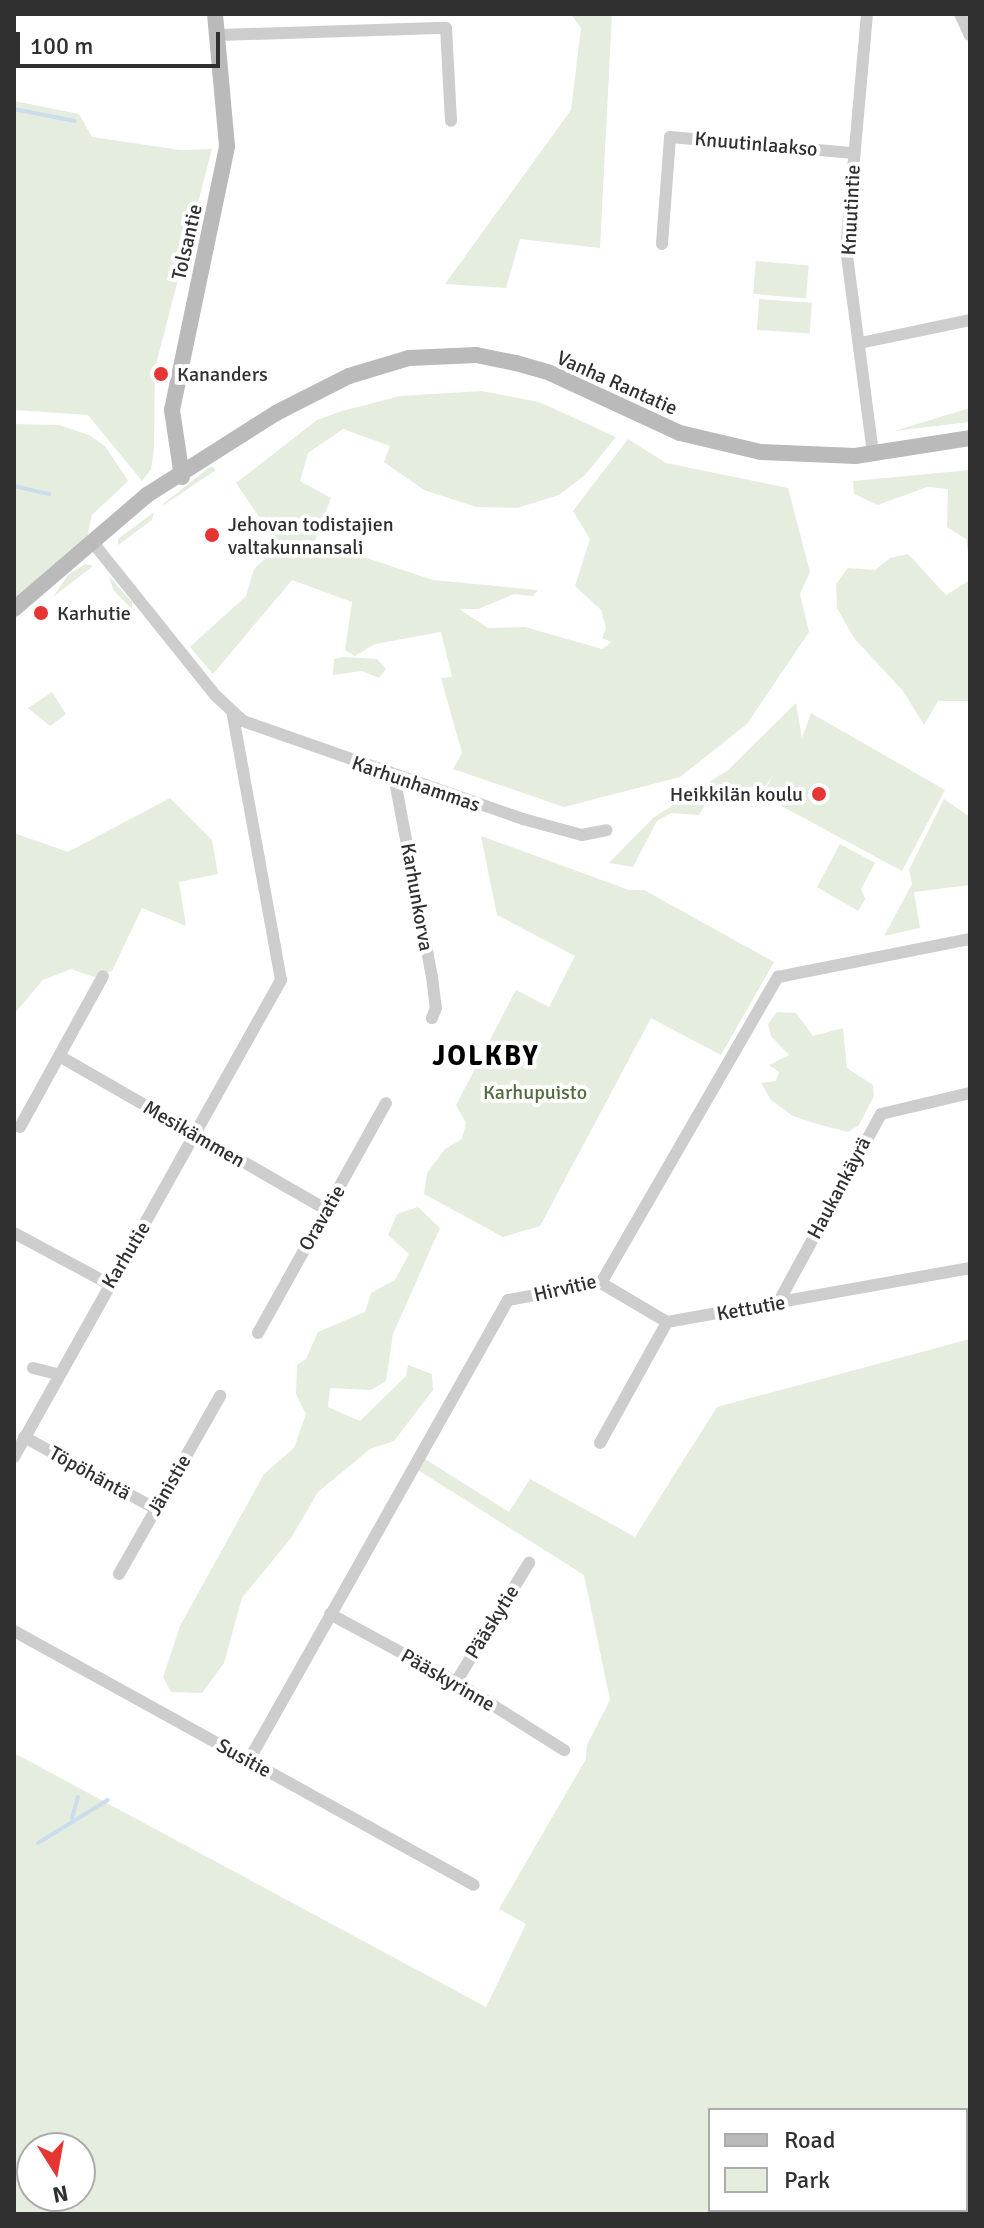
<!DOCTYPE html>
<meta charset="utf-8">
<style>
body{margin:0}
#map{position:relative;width:984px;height:2228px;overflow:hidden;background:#fff;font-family:Signika,sans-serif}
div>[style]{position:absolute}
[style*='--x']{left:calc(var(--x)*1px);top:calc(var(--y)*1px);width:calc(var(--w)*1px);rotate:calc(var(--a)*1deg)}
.green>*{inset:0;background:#e5edde;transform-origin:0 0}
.stream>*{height:4px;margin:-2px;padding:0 2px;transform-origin:2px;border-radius:2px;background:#cbddec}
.street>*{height:12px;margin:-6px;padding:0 6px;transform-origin:6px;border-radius:6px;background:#cdcdcd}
.secondary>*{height:16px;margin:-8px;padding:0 8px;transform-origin:8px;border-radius:8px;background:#bababa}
.dots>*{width:22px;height:22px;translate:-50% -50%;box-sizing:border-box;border:4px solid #fff;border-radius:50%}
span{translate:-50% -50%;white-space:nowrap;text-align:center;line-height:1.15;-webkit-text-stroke:8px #fff;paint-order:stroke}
.street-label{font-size:20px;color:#303030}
.poi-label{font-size:20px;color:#303030}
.left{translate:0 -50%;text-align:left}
.right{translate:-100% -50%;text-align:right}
.park-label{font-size:20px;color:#4f6c3d}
.district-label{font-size:28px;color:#000;font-weight:700;letter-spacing:2px}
.frame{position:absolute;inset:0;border:16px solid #303030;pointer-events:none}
.legend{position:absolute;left:708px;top:2108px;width:260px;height:104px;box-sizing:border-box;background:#fff;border:2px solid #acacac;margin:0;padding:10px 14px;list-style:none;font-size:24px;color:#303030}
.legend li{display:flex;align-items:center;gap:16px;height:40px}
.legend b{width:40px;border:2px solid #acacac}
.north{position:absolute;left:16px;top:2132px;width:80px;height:80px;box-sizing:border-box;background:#fff;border:2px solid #acacac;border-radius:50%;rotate:169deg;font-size:22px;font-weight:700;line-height:32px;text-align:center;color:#303030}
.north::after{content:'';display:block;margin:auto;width:28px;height:36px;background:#e53634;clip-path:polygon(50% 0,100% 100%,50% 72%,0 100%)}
.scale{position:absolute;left:16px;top:32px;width:204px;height:36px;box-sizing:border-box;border:4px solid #303030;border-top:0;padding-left:10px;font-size:24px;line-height:28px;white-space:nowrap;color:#303030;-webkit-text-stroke:6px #fff;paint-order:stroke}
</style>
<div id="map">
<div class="green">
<i style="clip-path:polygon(571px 14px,612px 14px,600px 248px,520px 239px,506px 288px,445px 284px,571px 110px,581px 28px)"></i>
<i style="clip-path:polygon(14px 101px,79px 114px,92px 137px,180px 150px,212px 149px,155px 368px,154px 449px,151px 469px,142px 481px,88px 415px,14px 410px)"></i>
<i style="left:756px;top:261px;width:53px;height:33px;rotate:5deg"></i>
<i style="left:759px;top:299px;width:53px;height:31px;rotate:4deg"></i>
<i style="clip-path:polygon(481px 391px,539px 402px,616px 437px,585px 475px,559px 495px,517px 508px,476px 507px,424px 490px,384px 462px,390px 446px,343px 429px,308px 453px,300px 481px,331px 498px,315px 541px,433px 580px,538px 590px,533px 596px,514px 594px,478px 609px,459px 609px,488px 628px,525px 627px,602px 649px,612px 642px,602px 638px,606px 628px,601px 610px,575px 586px,590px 539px,573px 511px,628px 439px,666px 463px,788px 488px,810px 572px,800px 594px,809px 632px,747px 724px,680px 777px,564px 807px,453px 769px,462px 753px,441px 678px,452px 677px,441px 632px,375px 644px,355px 656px,345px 650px,352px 602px,292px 580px,213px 674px,190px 647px,246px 596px,254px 569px,279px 546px,236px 483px,317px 420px,342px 411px,400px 396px)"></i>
<i style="clip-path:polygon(970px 408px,970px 422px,894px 431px)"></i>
<i style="clip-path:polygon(14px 424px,59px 425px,89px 435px,105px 446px,128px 481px,92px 515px,87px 538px,14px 599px)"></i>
<i style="clip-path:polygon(211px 466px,216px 470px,164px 505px,163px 504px)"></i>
<i style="clip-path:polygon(970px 470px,970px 566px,966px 539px,947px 527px,948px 489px,927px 487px,878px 505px,854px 494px,853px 481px)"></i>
<i style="clip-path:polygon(154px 512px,152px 520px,118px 545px,118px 539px)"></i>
<i style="clip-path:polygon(908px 554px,946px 595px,970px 580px,970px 701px,938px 701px,924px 725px,903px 691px,854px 638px,837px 608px,836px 584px,848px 568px,875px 570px,890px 558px)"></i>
<i style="clip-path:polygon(85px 564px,93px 566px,53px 597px,68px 575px)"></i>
<i style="clip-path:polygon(108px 575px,132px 602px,132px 609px,114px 591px)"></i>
<i style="clip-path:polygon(344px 657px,377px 659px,386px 669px,379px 678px,362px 671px,333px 675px,334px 659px)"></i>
<i style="clip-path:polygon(52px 692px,66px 714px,50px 726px,28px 708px)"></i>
<i style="clip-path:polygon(796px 703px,802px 738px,811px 713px,945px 790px,902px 871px,763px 796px,773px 774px,766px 786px,726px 789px,709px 798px,699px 815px,671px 813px,657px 821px,633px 867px,609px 863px,653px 818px,728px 770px)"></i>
<i style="clip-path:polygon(170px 798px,212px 840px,218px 874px,179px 882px,186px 926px,142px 908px,112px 971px,94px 977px,71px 969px,43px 980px,14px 1014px,14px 833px,68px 852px)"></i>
<i style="clip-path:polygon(944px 799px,970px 817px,970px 885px,914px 892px,920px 928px,884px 936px,912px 884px,909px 870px)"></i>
<i style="clip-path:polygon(481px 836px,629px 890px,644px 890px,774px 962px,721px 1055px,651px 1018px,540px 1226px,503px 1237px,424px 1194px,427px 1173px,445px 1149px,462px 1139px,466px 1123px,456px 1105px,516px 990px,549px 1007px,575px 956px,497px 915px)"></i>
<i style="clip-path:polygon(840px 844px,875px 863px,861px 889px,865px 899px,858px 911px,817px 887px)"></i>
<i style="clip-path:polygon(777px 1012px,796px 1013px,813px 1036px,843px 1028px,847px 1068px,873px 1085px,874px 1096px,859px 1125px,848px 1132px,817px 1124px,793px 1116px,771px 1100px,761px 1083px,776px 1081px,779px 1072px,769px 1065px,789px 1055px,771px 1036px,768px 1024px)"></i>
<i style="clip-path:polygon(418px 1207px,440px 1228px,393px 1334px,386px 1381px,371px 1390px,330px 1388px,328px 1407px,360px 1421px,406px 1376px,408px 1365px,432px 1374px,433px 1390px,394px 1441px,370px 1449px,318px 1492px,291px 1538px,242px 1598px,224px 1663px,202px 1693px,171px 1692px,163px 1677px,180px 1626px,264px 1474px,294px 1448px,306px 1414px,296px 1394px,297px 1365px,306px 1359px,318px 1332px,365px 1312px,371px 1293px,395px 1280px,409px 1254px,388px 1235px,397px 1214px)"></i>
<i style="clip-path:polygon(evenodd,970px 1339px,970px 2214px,14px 2214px,14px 1753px,486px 2007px,526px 1924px,499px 1909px,586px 1759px,587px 1745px,610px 1700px,584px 1575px,418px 1470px,425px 1459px,509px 1512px,530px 1479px,635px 1537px,717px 1407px,970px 1339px,710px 2110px,966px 2110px,966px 2210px,710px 2210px,710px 2110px,970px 1339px,32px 2148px,80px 2148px,80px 2196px,32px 2196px,32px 2148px)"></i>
</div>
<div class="stream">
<i style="--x:14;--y:109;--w:62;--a:11.1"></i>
<i style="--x:14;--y:486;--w:36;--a:13"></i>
<i style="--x:72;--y:1818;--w:22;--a:-74"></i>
<i style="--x:38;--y:1843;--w:82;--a:-31.6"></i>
</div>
<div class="street">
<i style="--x:867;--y:14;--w:235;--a:95.1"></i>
<i style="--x:846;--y:248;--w:208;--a:82.5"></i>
<i style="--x:960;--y:14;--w:23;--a:65"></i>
<i style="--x:219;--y:35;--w:227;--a:-1.8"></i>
<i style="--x:446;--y:28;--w:93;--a:86.9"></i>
<i style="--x:662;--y:244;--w:107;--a:-85.7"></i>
<i style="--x:670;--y:137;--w:185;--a:5"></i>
<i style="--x:860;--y:343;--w:112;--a:-11.8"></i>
<i style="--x:94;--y:544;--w:193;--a:51.3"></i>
<i style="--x:215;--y:695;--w:38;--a:43"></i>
<i style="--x:243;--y:721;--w:297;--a:19.3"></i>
<i style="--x:523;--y:819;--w:61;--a:15.2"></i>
<i style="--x:582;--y:835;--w:25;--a:-11"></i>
<i style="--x:394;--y:776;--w:205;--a:79.3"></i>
<i style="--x:432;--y:977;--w:31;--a:83"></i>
<i style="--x:436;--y:1008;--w:11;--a:112"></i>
<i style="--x:61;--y:1057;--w:307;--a:29.9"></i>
<i style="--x:20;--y:1127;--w:172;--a:-61.2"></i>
<i style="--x:14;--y:1233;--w:108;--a:28.2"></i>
<i style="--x:601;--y:1283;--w:77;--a:30.6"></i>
<i style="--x:778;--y:1303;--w:215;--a:-61.4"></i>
<i style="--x:881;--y:1114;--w:91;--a:-13.3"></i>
<i style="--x:258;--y:1333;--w:263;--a:-60.9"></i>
<i style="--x:33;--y:1368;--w:25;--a:14"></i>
<i style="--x:24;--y:1437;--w:150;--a:28.6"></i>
<i style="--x:600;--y:1443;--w:138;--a:-61"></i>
<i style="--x:667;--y:1322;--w:308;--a:-10.1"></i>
<i style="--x:14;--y:1457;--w:547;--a:-60.76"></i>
<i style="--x:281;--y:980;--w:273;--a:-100.3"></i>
<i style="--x:119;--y:1574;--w:205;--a:-60.4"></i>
<i style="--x:330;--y:1614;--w:143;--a:28.4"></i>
<i style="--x:456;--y:1682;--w:128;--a:32.2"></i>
<i style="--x:14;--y:1631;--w:525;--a:28.91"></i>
<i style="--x:456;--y:1682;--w:140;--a:-58.5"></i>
<i style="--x:249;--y:1760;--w:528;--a:-60.62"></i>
<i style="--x:508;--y:1300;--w:95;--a:-10.4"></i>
<i style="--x:601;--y:1283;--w:354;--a:-60"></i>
<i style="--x:778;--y:977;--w:196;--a:-11.2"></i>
</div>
<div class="secondary">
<i style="--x:182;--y:477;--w:68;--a:-98.5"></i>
<i style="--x:172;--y:410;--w:270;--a:-78.2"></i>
<i style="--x:227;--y:146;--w:133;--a:-95.2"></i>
<i style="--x:14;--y:609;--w:175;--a:-40.6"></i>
<i style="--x:147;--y:495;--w:153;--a:-32.4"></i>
<i style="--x:276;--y:413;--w:82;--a:-26.9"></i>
<i style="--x:349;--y:376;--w:63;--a:-16.7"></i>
<i style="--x:409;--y:358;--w:67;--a:-2.6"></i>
<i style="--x:476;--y:355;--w:41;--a:11.3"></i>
<i style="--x:516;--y:363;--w:35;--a:16"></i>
<i style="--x:550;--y:373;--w:143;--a:24.8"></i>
<i style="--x:680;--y:433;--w:83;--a:13.2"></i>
<i style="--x:761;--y:452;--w:94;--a:2.4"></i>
<i style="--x:855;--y:456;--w:116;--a:-8.9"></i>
</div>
<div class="dots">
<i style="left:161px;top:374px;background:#e53634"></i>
<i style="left:212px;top:535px;background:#e53634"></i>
<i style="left:41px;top:613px;background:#e53634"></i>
<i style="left:819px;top:794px;background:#e53634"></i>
</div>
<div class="street-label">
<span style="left:756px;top:144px;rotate:5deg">Knuutinlaakso</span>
<span style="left:851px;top:210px;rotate:-87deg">Knuutintie</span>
<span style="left:187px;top:242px;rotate:-77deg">Tolsantie</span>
<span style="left:617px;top:383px;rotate:24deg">Vanha Rantatie</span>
<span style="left:416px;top:784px;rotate:19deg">Karhunhammas</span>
<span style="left:417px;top:897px;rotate:80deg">Karhunkorva</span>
<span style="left:194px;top:1134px;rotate:30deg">Mesikämmen</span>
<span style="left:839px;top:1188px;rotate:-62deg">Haukankäyrä</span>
<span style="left:322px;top:1218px;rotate:-60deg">Oravatie</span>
<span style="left:126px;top:1255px;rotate:-59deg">Karhutie</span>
<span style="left:565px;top:1288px;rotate:-13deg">Hirvitie</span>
<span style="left:751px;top:1308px;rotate:-10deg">Kettutie</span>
<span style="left:90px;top:1473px;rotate:29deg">Töpöhäntä</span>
<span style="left:169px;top:1485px;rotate:-60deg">Jänistie</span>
<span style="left:492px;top:1622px;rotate:-58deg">Pääskytie</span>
<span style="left:448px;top:1680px;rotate:30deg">Pääskyrinne</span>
<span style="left:244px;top:1758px;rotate:29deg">Susitie</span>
</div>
<div class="poi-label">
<span class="left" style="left:177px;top:374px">Kananders</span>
<span class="left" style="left:228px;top:536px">Jehovan todistajien<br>valtakunnansali</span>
<span class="left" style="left:57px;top:613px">Karhutie</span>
<span class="right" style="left:803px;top:794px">Heikkilän koulu</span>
</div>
<div class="park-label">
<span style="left:535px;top:1092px">Karhupuisto</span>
</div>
<div class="district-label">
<span style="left:486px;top:1056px">JOLKBY</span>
</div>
<div class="frame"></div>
<ul class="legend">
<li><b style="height:10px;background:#bababa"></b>Road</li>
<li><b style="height:22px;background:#e5edde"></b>Park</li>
</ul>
<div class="north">N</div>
<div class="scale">100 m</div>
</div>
